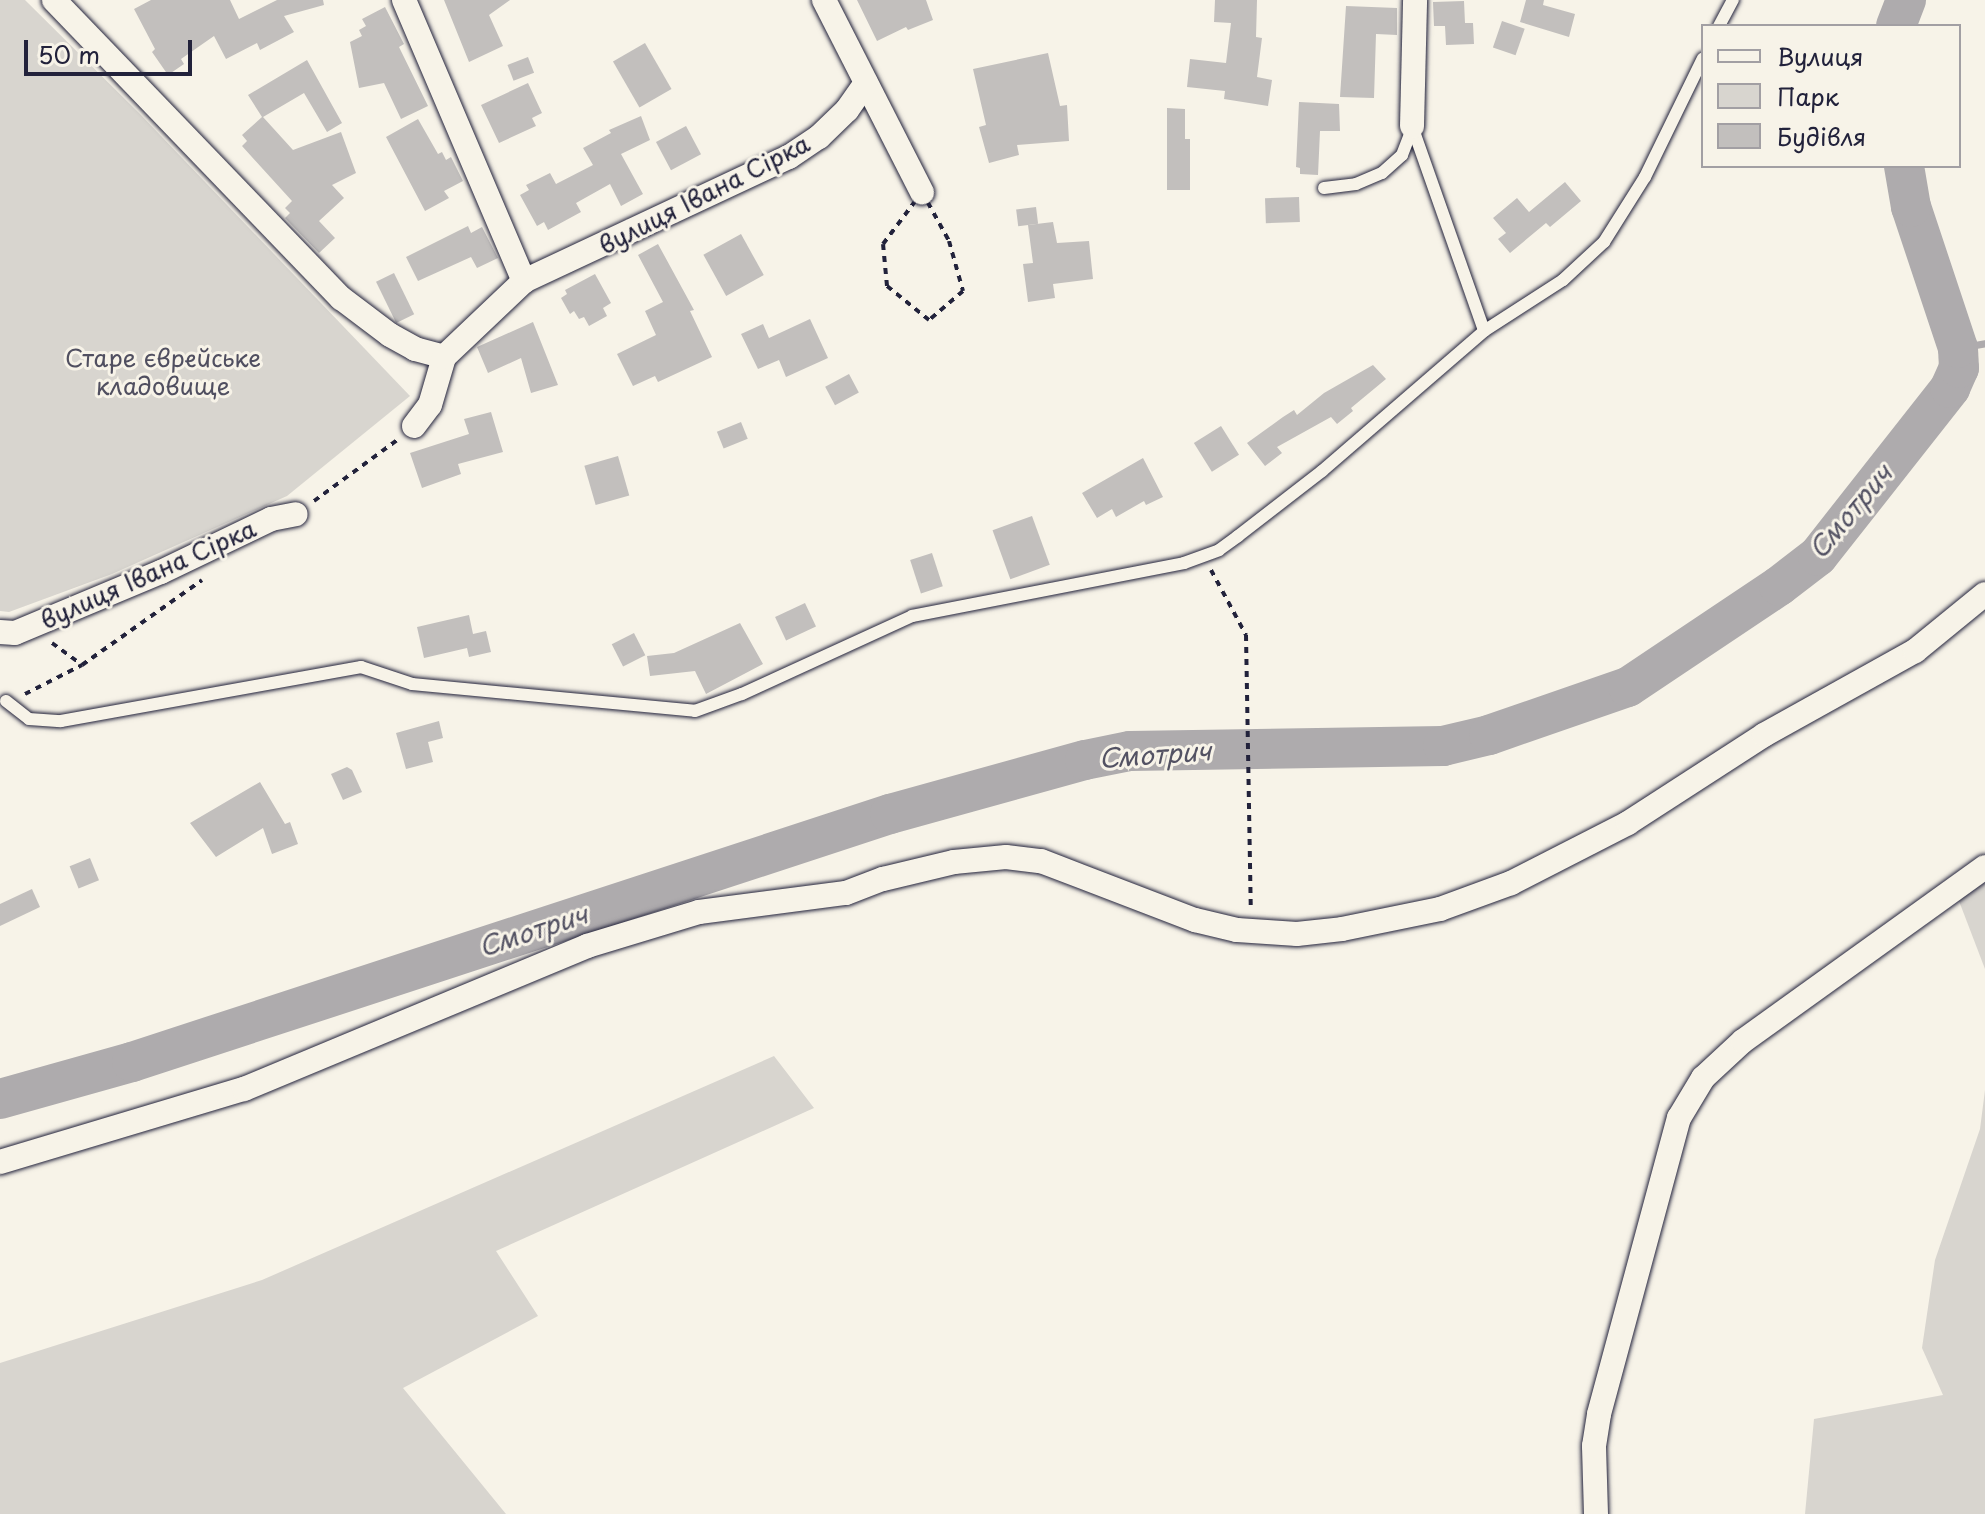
<!DOCTYPE html>
<meta charset="utf-8">
<style>
body{margin:0}
#map{position:relative;width:1985px;height:1514px;overflow:hidden;background:#f7f3e8;font-family:"Playpen Sans",sans-serif}
div>[style]{position:absolute}
[style*='--x']{left:calc(var(--x)*1px);top:calc(var(--y)*1px);width:calc(var(--w)*1px);rotate:calc(var(--a)*1deg)}
.green>*{inset:0;background:#d8d5cf}
.stream>*{height:7px;margin:-3.5px;padding:0 3.5px;transform-origin:3.5px;border-radius:3.5px;background:#aeabad}
.river>*{height:40px;margin:-20px;padding:0 20px;transform-origin:20px;border-radius:20px;background:#aeabad}
.building>*{inset:0;background:#c2bfbd;transform-origin:0 0}
.path>*{height:4px;margin-top:-2px;transform-origin:0;background:repeating-linear-gradient(90deg,#22223b 0 6px,transparent 0 12px)}
.roads{filter:drop-shadow(0 0 2px #22223b) drop-shadow(0 0 2px #22223b)}
.lane>*{height:12px;margin:-6px;padding:0 6px;transform-origin:6px;border-radius:6px;background:#f7f3e8}
.street>*{height:24px;margin:-12px;padding:0 12px;transform-origin:12px;border-radius:12px;background:#f7f3e8}
span{translate:-50% -50%;white-space:nowrap;text-align:center;line-height:1.15;-webkit-text-stroke:6px #f7f3e8;paint-order:stroke}
.street-label{font-size:24px;color:#22223b}
.park-label{font-size:24px;color:#504f60}
.water-label{font-size:26px;color:#535263;font-style:italic}
.legend{position:absolute;left:1701px;top:24px;width:260px;height:144px;box-sizing:border-box;background:#f7f3e8;border:2px solid #a29fa3;margin:0;padding:10px 14px;list-style:none;font-size:24px;color:#22223b}
.legend li{display:flex;align-items:center;gap:16px;height:40px}
.legend b{width:40px;border:2px solid #a29fa3}
.scale{position:absolute;left:24px;top:40px;width:168px;height:36px;box-sizing:border-box;border:4px solid #22223b;border-top:0;padding-left:10px;font-size:24px;line-height:28px;white-space:nowrap;color:#22223b;-webkit-text-stroke:6px #f7f3e8;paint-order:stroke}
</style>
<div id="map">
<div class="green">
<i style="clip-path:polygon(0 0,25px 0,140px 114px,410px 396px,287px 496px,112px 574px,9px 612px,0 611px)"></i>
<i style="clip-path:polygon(1985px 879px,1985px 969px,1959px 901px)"></i>
<i style="clip-path:polygon(774px 1056px,814px 1108px,496px 1251px,538px 1316px,403px 1388px,506px 1514px,0 1514px,0 1363px,262px 1280px)"></i>
<i style="clip-path:polygon(1985px 1090px,1985px 1514px,1805px 1514px,1814px 1419px,1943px 1395px,1922px 1348px,1935px 1260px,1980px 1129px)"></i>
</div>
<div class="stream">
<i style="--x:1958;--y:348;--w:27;--a:-10"></i>
</div>
<div class="river">
<i style="--x:1896;--y:26;--w:28;--a:-69"></i>
<i style="--x:0;--y:1099;--w:137;--a:-15.7"></i>
<i style="--x:132;--y:1062;--w:798;--a:-18.12"></i>
<i style="--x:890;--y:814;--w:202;--a:-15.5"></i>
<i style="--x:1085;--y:760;--w:46;--a:-11.3"></i>
<i style="--x:1130;--y:751;--w:313;--a:-0.9"></i>
<i style="--x:1443;--y:746;--w:47;--a:-13.4"></i>
<i style="--x:1489;--y:735;--w:147;--a:-19.1"></i>
<i style="--x:1628;--y:687;--w:182;--a:-33.8"></i>
<i style="--x:1779;--y:586;--w:49;--a:-37.6"></i>
<i style="--x:1818;--y:556;--w:214;--a:-51.8"></i>
<i style="--x:1950;--y:388;--w:22;--a:-66"></i>
<i style="--x:1959;--y:368;--w:20;--a:-93"></i>
<i style="--x:1958;--y:348;--w:149;--a:-108.4"></i>
<i style="--x:1911;--y:207;--w:42;--a:-99.7"></i>
</div>
<div class="building">
<i style="clip-path:polygon(151px 0,230px 0,239px 19px,277px 0,323px 0,324px 5px,284px 16px,294px 32px,260px 50px,257px 43px,226px 59px,214px 36px,181px 59px,184px 64px,168px 75px,152px 52px,155px 49px,134px 9px)"></i>
<i style="clip-path:polygon(444px 0,510px 0,489px 15px,503px 46px,469px 62px)"></i>
<i style="clip-path:polygon(857px 0,926px 0,933px 20px,908px 30px,906px 27px,877px 41px)"></i>
<i style="clip-path:polygon(1215px 0,1257px 0,1256px 37px,1262px 38px,1257px 77px,1272px 80px,1268px 106px,1224px 99px,1225px 91px,1187px 87px,1190px 59px,1226px 63px,1231px 23px,1214px 22px)"></i>
<i style="clip-path:polygon(1526px 0,1544px 0,1543px 5px,1575px 14px,1569px 37px,1520px 22px)"></i>
<i style="clip-path:polygon(1464px 1px,1465px 23px,1473px 23px,1474px 44px,1446px 45px,1445px 26px,1434px 26px,1433px 2px)"></i>
<i style="clip-path:polygon(1346px 6px,1397px 8px,1397px 35px,1376px 34px,1374px 98px,1340px 97px)"></i>
<i style="clip-path:polygon(385px 7px,404px 44px,399px 47px,428px 106px,401px 119px,384px 83px,359px 88px,350px 42px,362px 36px,359px 30px,366px 26px,362px 19px)"></i>
<i style="left:1502px;top:21px;width:24px;height:28px;rotate:19deg"></i>
<i style="left:645px;top:43px;width:53px;height:37px;rotate:60deg"></i>
<i style="clip-path:polygon(1048px 53px,1060px 106px,1067px 105px,1069px 141px,1017px 145px,1019px 155px,989px 163px,979px 127px,986px 125px,973px 69px)"></i>
<i style="left:528px;top:57px;width:17px;height:22px;rotate:69deg"></i>
<i style="clip-path:polygon(307px 60px,342px 123px,327px 132px,304px 93px,263px 117px,293px 150px,341px 132px,356px 173px,332px 185px,344px 198px,319px 221px,335px 238px,319px 253px,285px 218px,290px 213px,285px 208px,292px 201px,242px 146px,247px 141px,242px 135px,262px 117px,248px 95px)"></i>
<i style="clip-path:polygon(528px 83px,542px 113px,532px 118px,536px 126px,499px 143px,481px 105px)"></i>
<i style="clip-path:polygon(1299px 102px,1339px 104px,1340px 131px,1320px 131px,1318px 175px,1300px 174px,1300px 168px,1296px 167px)"></i>
<i style="clip-path:polygon(1167px 108px,1185px 109px,1185px 139px,1190px 139px,1190px 190px,1167px 190px)"></i>
<i style="clip-path:polygon(641px 116px,650px 140px,621px 154px,643px 194px,621px 206px,610px 184px,576px 203px,581px 212px,548px 230px,544px 222px,537px 226px,520px 195px,529px 190px,526px 185px,550px 173px,556px 184px,593px 165px,583px 148px,611px 133px,609px 130px)"></i>
<i style="clip-path:polygon(418px 119px,438px 154px,442px 152px,446px 160px,451px 157px,463px 181px,444px 191px,449px 198px,425px 211px,386px 137px)"></i>
<i style="left:686px;top:126px;width:32px;height:34px;rotate:62deg"></i>
<i style="clip-path:polygon(1565px 182px,1581px 201px,1550px 227px,1546px 223px,1510px 253px,1498px 239px,1506px 233px,1493px 218px,1517px 198px,1529px 212px)"></i>
<i style="left:1299px;top:197px;width:25px;height:34px;rotate:88deg"></i>
<i style="left:1036px;top:207px;width:17px;height:20px;rotate:83deg"></i>
<i style="clip-path:polygon(1053px 222px,1057px 243px,1089px 241px,1093px 279px,1053px 284px,1055px 298px,1028px 302px,1023px 264px,1033px 263px,1028px 225px)"></i>
<i style="clip-path:polygon(468px 226px,471px 233px,482px 227px,498px 258px,477px 268px,471px 257px,418px 281px,406px 257px)"></i>
<i style="left:741px;top:234px;width:47px;height:43px;rotate:61deg"></i>
<i style="clip-path:polygon(658px 244px,694px 310px,690px 311px,712px 357px,658px 382px,655px 376px,633px 386px,617px 354px,656px 335px,645px 311px,663px 302px,638px 255px)"></i>
<i style="left:394px;top:273px;width:46px;height:20px;rotate:64deg"></i>
<i style="clip-path:polygon(595px 274px,611px 303px,603px 308px,607px 316px,589px 326px,584px 317px,579px 319px,574px 311px,570px 314px,561px 298px,567px 294px,565px 290px)"></i>
<i style="clip-path:polygon(810px 319px,828px 358px,786px 377px,779px 360px,758px 369px,741px 334px,763px 324px,769px 338px)"></i>
<i style="clip-path:polygon(533px 322px,558px 385px,531px 393px,521px 358px,488px 373px,477px 347px)"></i>
<i style="clip-path:polygon(1373px 365px,1386px 379px,1351px 408px,1353px 411px,1337px 424px,1331px 417px,1277px 447px,1282px 453px,1265px 466px,1247px 443px,1283px 417px,1294px 410px,1297px 415px,1324px 393px)"></i>
<i style="left:849px;top:374px;width:21px;height:27px;rotate:62deg"></i>
<i style="clip-path:polygon(491px 412px,503px 452px,458px 464px,461px 474px,422px 488px,410px 453px,469px 434px,464px 419px)"></i>
<i style="left:741px;top:422px;width:18px;height:26px;rotate:68deg"></i>
<i style="left:1221px;top:426px;width:34px;height:32px;rotate:58deg"></i>
<i style="left:618px;top:456px;width:41px;height:35px;rotate:74deg"></i>
<i style="clip-path:polygon(1143px 458px,1163px 497px,1146px 505px,1144px 501px,1116px 517px,1112px 509px,1097px 518px,1082px 493px)"></i>
<i style="left:1032px;top:516px;width:52px;height:42px;rotate:70deg"></i>
<i style="left:932px;top:553px;width:35px;height:23px;rotate:72deg"></i>
<i style="left:805px;top:603px;width:26px;height:33px;rotate:65deg"></i>
<i style="clip-path:polygon(469px 615px,473px 634px,486px 631px,491px 652px,469px 657px,467px 648px,424px 658px,417px 627px)"></i>
<i style="clip-path:polygon(740px 623px,763px 664px,706px 694px,695px 671px,650px 676px,647px 656px,674px 653px)"></i>
<i style="left:634px;top:633px;width:25px;height:25px;rotate:63deg"></i>
<i style="clip-path:polygon(439px 721px,443px 738px,428px 742px,433px 762px,406px 769px,396px 733px)"></i>
<i style="clip-path:polygon(347px 767px,352px 770px,362px 792px,343px 800px,331px 774px)"></i>
<i style="clip-path:polygon(260px 782px,285px 824px,290px 822px,298px 844px,272px 854px,263px 828px,216px 857px,190px 823px)"></i>
<i style="left:90px;top:858px;width:24px;height:22px;rotate:68deg"></i>
<i style="clip-path:polygon(32px 889px,40px 907px,0 926px,0 904px)"></i>
</div>
<div class="path">
<i style="--x:922;--y:192;--w:56;--a:61.1"></i>
<i style="--x:949;--y:241;--w:52;--a:74.4"></i>
<i style="--x:963;--y:291;--w:45;--a:139.5"></i>
<i style="--x:929;--y:320;--w:54;--a:-141"></i>
<i style="--x:887;--y:286;--w:42;--a:-95.4"></i>
<i style="--x:883;--y:244;--w:65;--a:-53.1"></i>
<i style="--x:314;--y:501;--w:103;--a:-36.3"></i>
<i style="--x:1211;--y:570;--w:74;--a:61.7"></i>
<i style="--x:1246;--y:635;--w:273;--a:89"></i>
<i style="--x:52;--y:643;--w:37;--a:36"></i>
<i style="--x:25;--y:694;--w:64;--a:-27"></i>
<i style="--x:82;--y:665;--w:147;--a:-35.3"></i>
</div>
<div class="roads">
<div class="lane">
<i style="--x:1719;--y:26;--w:30;--a:-62"></i>
<i style="--x:1412;--y:126;--w:217;--a:70.6"></i>
<i style="--x:1324;--y:188;--w:32;--a:-7"></i>
<i style="--x:1356;--y:184;--w:28;--a:-23"></i>
<i style="--x:1382;--y:173;--w:27;--a:-42"></i>
<i style="--x:1402;--y:155;--w:28;--a:-69"></i>
<i style="--x:6;--y:701;--w:29;--a:38"></i>
<i style="--x:29;--y:719;--w:32;--a:4"></i>
<i style="--x:61;--y:721;--w:305;--a:-10.2"></i>
<i style="--x:361;--y:667;--w:54;--a:18.4"></i>
<i style="--x:412;--y:684;--w:284;--a:5.4"></i>
<i style="--x:695;--y:711;--w:50;--a:-19.9"></i>
<i style="--x:742;--y:694;--w:187;--a:-24.6"></i>
<i style="--x:912;--y:616;--w:277;--a:-11"></i>
<i style="--x:1184;--y:563;--w:37;--a:-20"></i>
<i style="--x:1219;--y:550;--w:24;--a:-36"></i>
<i style="--x:1238;--y:536;--w:106;--a:-37.7"></i>
<i style="--x:1322;--y:471;--w:214;--a:-40.8"></i>
<i style="--x:1484;--y:331;--w:94;--a:-32.8"></i>
<i style="--x:1563;--y:280;--w:56;--a:-42.8"></i>
<i style="--x:1604;--y:242;--w:77;--a:-57.8"></i>
<i style="--x:1645;--y:177;--w:132;--a:-64"></i>
</div>
<div class="street">
<i style="--x:54;--y:0;--w:414;--a:46.1"></i>
<i style="--x:341;--y:298;--w:61;--a:37.1"></i>
<i style="--x:390;--y:335;--w:29;--a:29"></i>
<i style="--x:415;--y:349;--w:30;--a:15"></i>
<i style="--x:404;--y:0;--w:306;--a:66.9"></i>
<i style="--x:824;--y:0;--w:216;--a:63"></i>
<i style="--x:1412;--y:126;--w:126;--a:-88.6"></i>
<i style="--x:414;--y:426;--w:26;--a:-53"></i>
<i style="--x:430;--y:405;--w:50;--a:-73.7"></i>
<i style="--x:444;--y:357;--w:110;--a:-43.5"></i>
<i style="--x:524;--y:281;--w:293;--a:-25.1"></i>
<i style="--x:789;--y:157;--w:36;--a:-34"></i>
<i style="--x:819;--y:137;--w:39;--a:-44"></i>
<i style="--x:847;--y:110;--w:33;--a:-55"></i>
<i style="--x:0;--y:632;--w:15;--a:4"></i>
<i style="--x:15;--y:633;--w:158;--a:-22.7"></i>
<i style="--x:161;--y:572;--w:122;--a:-25.7"></i>
<i style="--x:271;--y:519;--w:25;--a:-11"></i>
<i style="--x:0;--y:1162;--w:255;--a:-16.7"></i>
<i style="--x:244;--y:1089;--w:372;--a:-22.6"></i>
<i style="--x:587;--y:946;--w:117;--a:-16.9"></i>
<i style="--x:699;--y:912;--w:148;--a:-7.4"></i>
<i style="--x:846;--y:893;--w:40;--a:-21"></i>
<i style="--x:883;--y:879;--w:73;--a:-13.5"></i>
<i style="--x:954;--y:862;--w:52;--a:-5.5"></i>
<i style="--x:1006;--y:857;--w:35;--a:7"></i>
<i style="--x:1041;--y:861;--w:165;--a:21"></i>
<i style="--x:1195;--y:920;--w:43;--a:13.4"></i>
<i style="--x:1237;--y:930;--w:60;--a:3.8"></i>
<i style="--x:1297;--y:934;--w:45;--a:-6.3"></i>
<i style="--x:1342;--y:929;--w:100;--a:-11.5"></i>
<i style="--x:1440;--y:909;--w:76;--a:-20.1"></i>
<i style="--x:1511;--y:883;--w:131;--a:-27.1"></i>
<i style="--x:1628;--y:823;--w:162;--a:-32.9"></i>
<i style="--x:1764;--y:735;--w:173;--a:-29.1"></i>
<i style="--x:1915;--y:651;--w:90;--a:-39.2"></i>
<i style="--x:1596;--y:1514;--w:68;--a:-91.7"></i>
<i style="--x:1594;--y:1446;--w:32;--a:-81"></i>
<i style="--x:1599;--y:1414;--w:307;--a:-74.9"></i>
<i style="--x:1679;--y:1118;--w:47;--a:-59"></i>
<i style="--x:1703;--y:1078;--w:54;--a:-42.8"></i>
<i style="--x:1743;--y:1041;--w:298;--a:-35.7"></i>
</div>
</div>
<div class="street-label">
<span style="left:704px;top:194px;rotate:-27deg">вулиця Івана Сірка</span>
<span style="left:148px;top:574px;rotate:-24deg">вулиця Івана Сірка</span>
</div>
<div class="park-label">
<span style="left:163px;top:372px">Старе єврейське<br>кладовище</span>
</div>
<div class="water-label">
<span style="left:1850px;top:511px;rotate:-50deg">Смотрич</span>
<span style="left:1155px;top:754px;rotate:-4deg">Смотрич</span>
<span style="left:533px;top:930px;rotate:-18deg">Смотрич</span>
</div>
<ul class="legend">
<li><b style="height:10px;background:#f7f3e8"></b>Вулиця</li>
<li><b style="height:22px;background:#d8d5cf"></b>Парк</li>
<li><b style="height:22px;background:#c2bfbd"></b>Будівля</li>
</ul>
<div class="scale">50 m</div>
</div>
